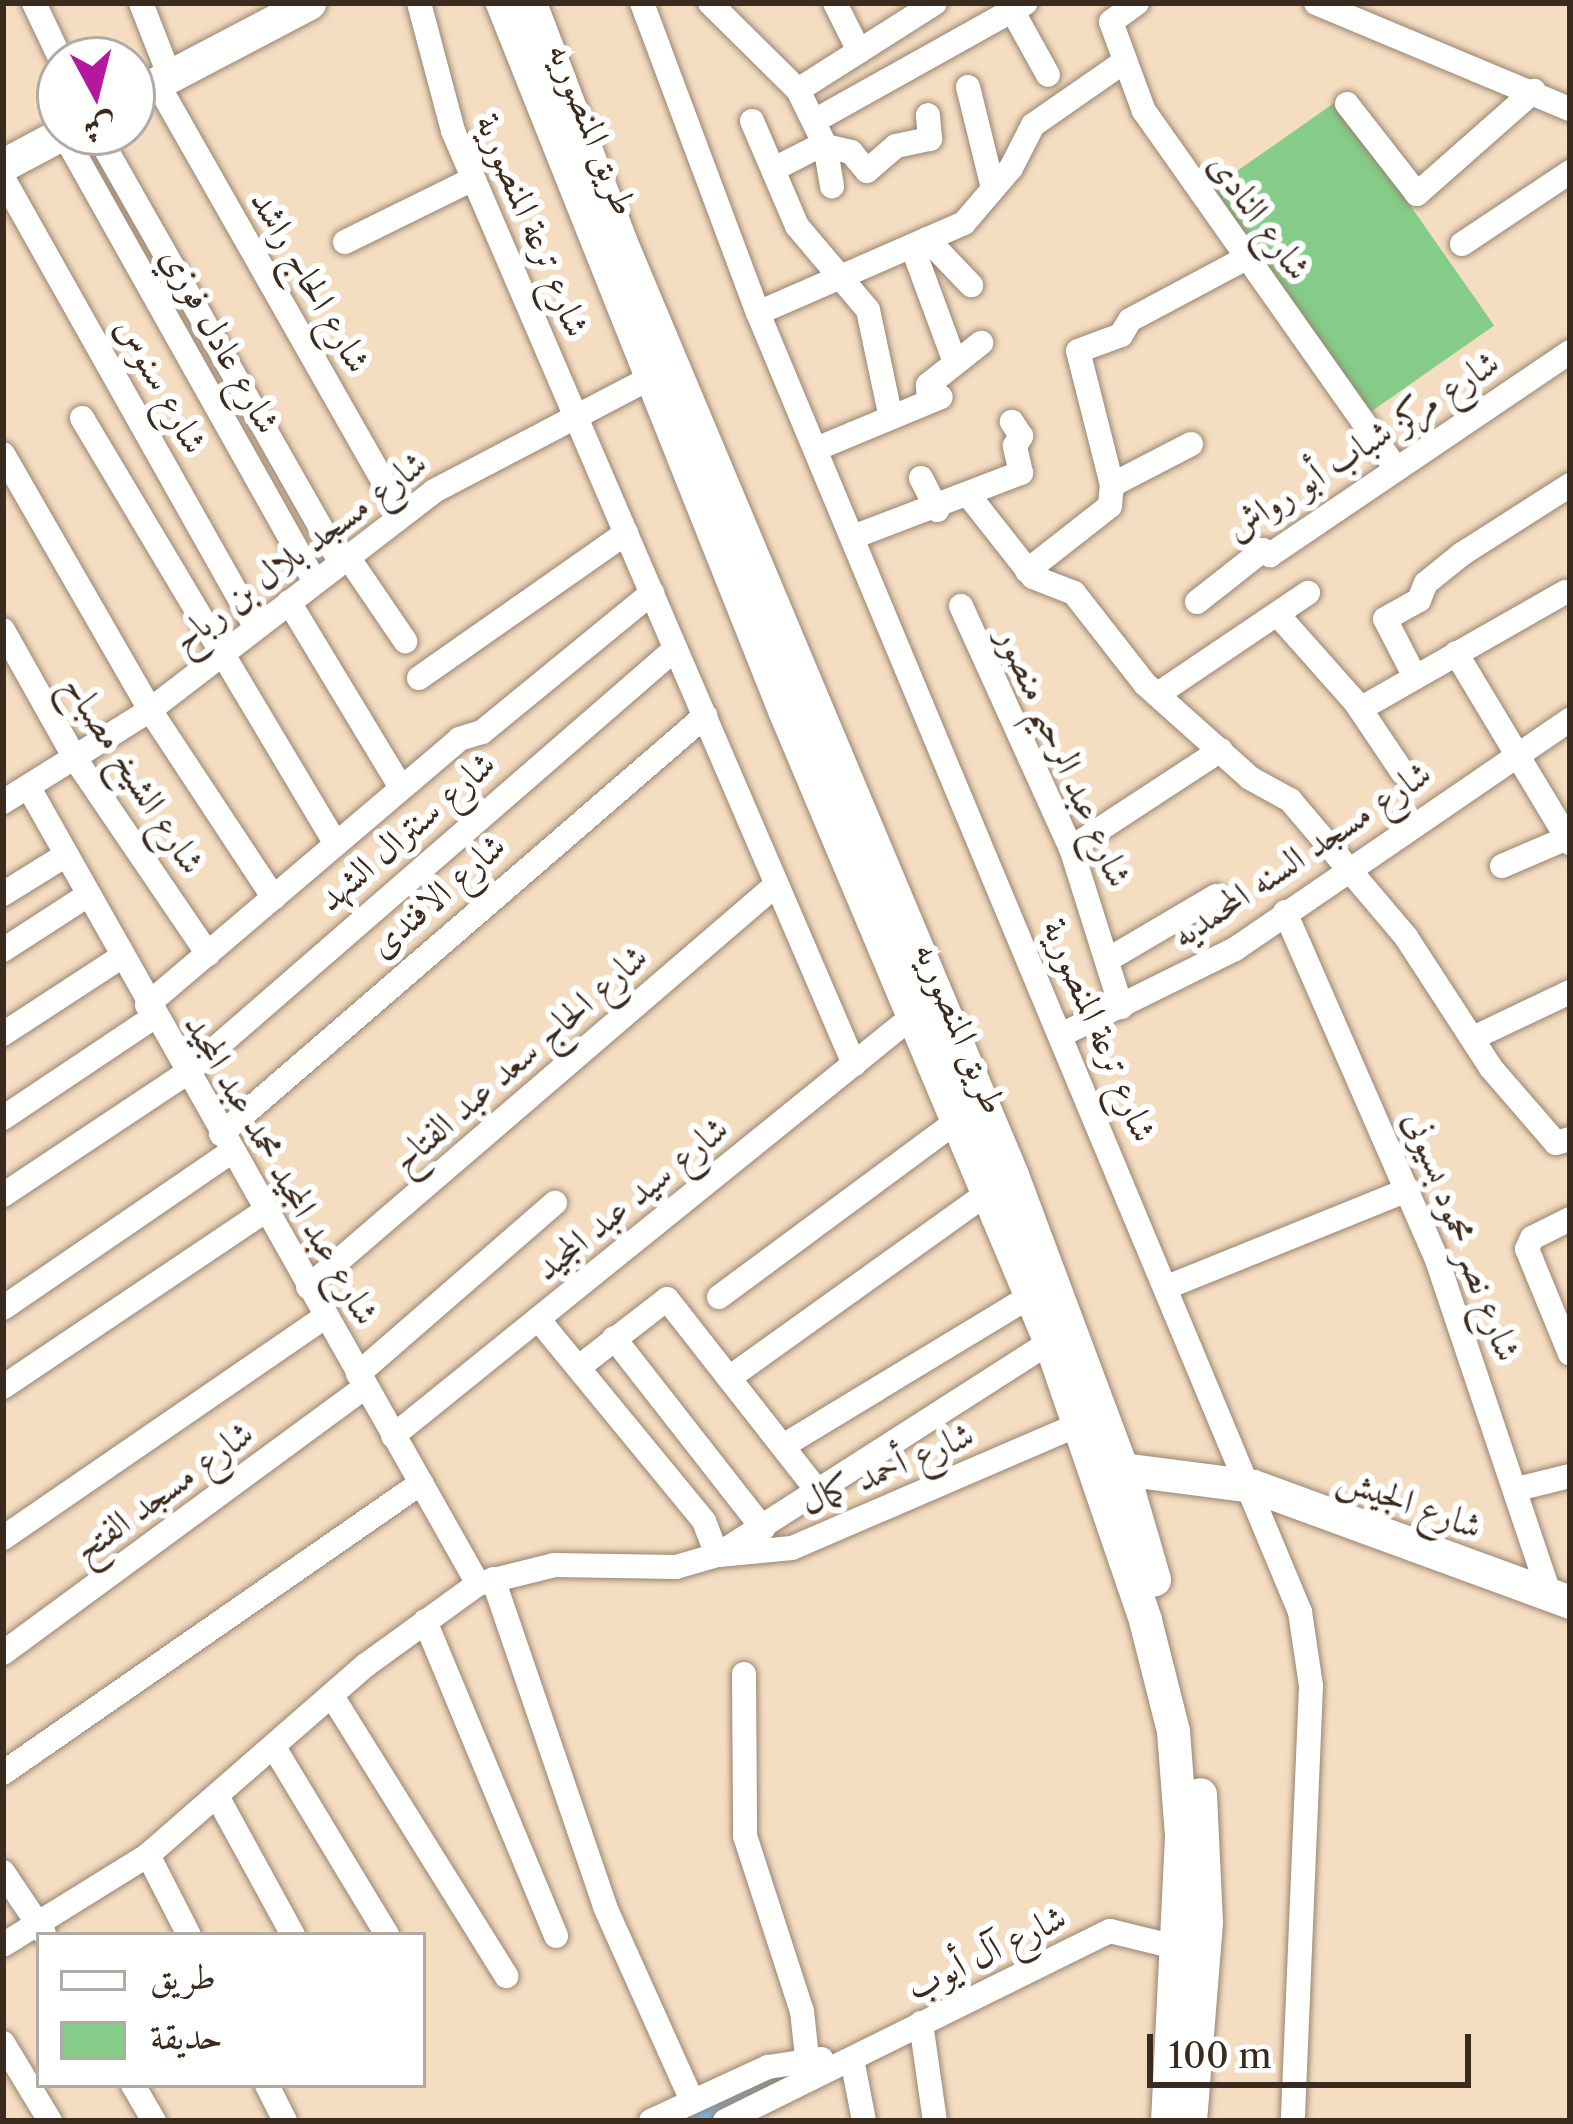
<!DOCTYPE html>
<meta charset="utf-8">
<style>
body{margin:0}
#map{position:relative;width:1573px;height:2124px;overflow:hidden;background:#f5ddc2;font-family:"Libre Caslon Text",Amiri,serif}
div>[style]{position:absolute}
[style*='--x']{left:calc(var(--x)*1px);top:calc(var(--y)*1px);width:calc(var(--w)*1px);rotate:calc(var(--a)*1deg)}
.green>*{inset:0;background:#84cc87;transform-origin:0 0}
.canal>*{height:24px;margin:-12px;padding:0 12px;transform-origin:12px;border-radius:12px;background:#76baec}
.roads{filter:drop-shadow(0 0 3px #988470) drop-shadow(0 0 3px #988470)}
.street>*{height:24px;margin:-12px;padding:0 12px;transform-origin:12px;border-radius:12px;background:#fff}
.secondary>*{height:33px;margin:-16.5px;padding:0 16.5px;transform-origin:16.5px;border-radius:16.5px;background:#fff}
span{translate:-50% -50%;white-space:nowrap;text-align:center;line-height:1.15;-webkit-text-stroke:12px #fff;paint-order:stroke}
.street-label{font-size:36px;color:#3b2a1e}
.frame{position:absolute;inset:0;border:6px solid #3b2a1e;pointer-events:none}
.legend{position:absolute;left:36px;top:1932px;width:390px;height:156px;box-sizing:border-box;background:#fff;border:3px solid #b1aaa5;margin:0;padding:15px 21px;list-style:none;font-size:36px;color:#3b2a1e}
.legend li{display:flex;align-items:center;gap:24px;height:60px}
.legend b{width:60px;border:3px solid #b1aaa5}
.north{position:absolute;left:36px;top:36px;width:120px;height:120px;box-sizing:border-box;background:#fff;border:3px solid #b1aaa5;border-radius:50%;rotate:173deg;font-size:33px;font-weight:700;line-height:48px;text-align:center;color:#3b2a1e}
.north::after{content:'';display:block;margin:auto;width:42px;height:54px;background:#b5179e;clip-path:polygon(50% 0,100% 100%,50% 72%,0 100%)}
.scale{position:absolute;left:1147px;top:2034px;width:324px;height:54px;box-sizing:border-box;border:6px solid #3b2a1e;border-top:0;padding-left:15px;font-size:36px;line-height:42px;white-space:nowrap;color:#3b2a1e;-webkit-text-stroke:9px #fff;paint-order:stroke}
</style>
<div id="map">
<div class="green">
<i style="left:1337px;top:101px;width:274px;height:151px;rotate:55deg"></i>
</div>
<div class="canal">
<i style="--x:689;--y:2121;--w:137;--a:-24.5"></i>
</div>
<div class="roads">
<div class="street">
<i style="--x:34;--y:3;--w:63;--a:64.7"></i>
<i style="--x:141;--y:3;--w:79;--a:68.6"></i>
<i style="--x:419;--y:3;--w:132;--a:75.1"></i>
<i style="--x:453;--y:131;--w:1016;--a:66.74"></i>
<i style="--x:642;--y:3;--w:331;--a:69.5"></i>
<i style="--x:758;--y:313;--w:1408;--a:67.35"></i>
<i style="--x:1300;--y:1612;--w:75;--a:81.5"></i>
<i style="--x:1311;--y:1686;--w:435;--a:92.4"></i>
<i style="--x:710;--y:3;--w:124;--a:44.7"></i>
<i style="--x:798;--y:90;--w:61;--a:63.9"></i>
<i style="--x:825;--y:145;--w:42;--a:80.3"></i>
<i style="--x:835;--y:3;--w:54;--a:63.4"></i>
<i style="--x:1137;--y:3;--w:32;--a:144"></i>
<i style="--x:1111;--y:22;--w:95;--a:69.7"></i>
<i style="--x:1144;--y:111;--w:433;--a:54.8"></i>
<i style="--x:1316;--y:3;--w:275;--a:22.7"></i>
<i style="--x:1012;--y:10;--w:74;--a:61"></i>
<i style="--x:157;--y:83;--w:497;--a:60.4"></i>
<i style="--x:968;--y:87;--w:100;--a:76.1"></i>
<i style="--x:798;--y:90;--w:162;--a:-32.4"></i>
<i style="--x:1347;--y:104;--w:114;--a:52.1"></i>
<i style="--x:1417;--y:194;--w:156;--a:-41.4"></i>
<i style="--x:816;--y:120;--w:240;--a:-29.2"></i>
<i style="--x:752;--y:121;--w:114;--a:66.8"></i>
<i style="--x:797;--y:226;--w:110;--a:49.8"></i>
<i style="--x:868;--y:310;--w:110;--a:78"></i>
<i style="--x:96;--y:132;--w:496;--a:60.4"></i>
<i style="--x:63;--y:133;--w:515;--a:60.7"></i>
<i style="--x:778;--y:167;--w:48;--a:-27.1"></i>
<i style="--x:821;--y:145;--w:31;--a:13"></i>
<i style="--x:851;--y:152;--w:25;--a:50"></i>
<i style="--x:867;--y:171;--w:38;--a:-41"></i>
<i style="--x:896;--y:146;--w:35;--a:-12"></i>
<i style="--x:930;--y:139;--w:24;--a:-95"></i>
<i style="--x:3;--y:178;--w:516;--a:60.65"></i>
<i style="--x:927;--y:239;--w:64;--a:46.3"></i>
<i style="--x:345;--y:242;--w:143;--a:-26.2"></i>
<i style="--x:1462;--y:244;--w:130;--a:-33.7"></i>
<i style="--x:912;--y:246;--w:124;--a:69.7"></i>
<i style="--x:758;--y:313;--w:225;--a:-23.6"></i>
<i style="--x:964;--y:223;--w:72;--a:-49.5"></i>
<i style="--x:1011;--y:168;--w:48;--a:-62.9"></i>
<i style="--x:1033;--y:125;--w:112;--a:-34.8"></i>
<i style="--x:929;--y:401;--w:16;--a:-94"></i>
<i style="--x:928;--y:385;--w:68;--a:-38.4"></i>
<i style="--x:82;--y:418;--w:496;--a:59.2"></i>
<i style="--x:816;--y:449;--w:135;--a:-22.6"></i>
<i style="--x:3;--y:454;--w:295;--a:60.1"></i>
<i style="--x:150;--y:710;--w:225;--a:56.6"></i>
<i style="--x:921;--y:478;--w:36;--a:63"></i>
<i style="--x:1112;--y:485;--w:138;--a:-104.2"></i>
<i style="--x:1078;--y:351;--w:46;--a:-20.4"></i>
<i style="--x:1121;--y:335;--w:17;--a:-59"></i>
<i style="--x:1130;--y:320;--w:132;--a:-28.1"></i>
<i style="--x:970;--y:497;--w:102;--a:51.8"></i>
<i style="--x:1033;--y:577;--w:44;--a:21.3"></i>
<i style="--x:1074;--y:593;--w:115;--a:52"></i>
<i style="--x:1145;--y:684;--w:141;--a:41.8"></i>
<i style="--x:1250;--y:778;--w:46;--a:28.8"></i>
<i style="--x:1290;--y:800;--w:180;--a:49.7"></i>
<i style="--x:1406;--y:937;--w:156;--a:57"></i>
<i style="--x:1491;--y:1068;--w:99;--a:49.1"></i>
<i style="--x:1556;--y:1143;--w:15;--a:-16"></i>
<i style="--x:853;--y:537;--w:180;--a:-20.9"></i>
<i style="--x:1021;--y:473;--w:28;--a:-103"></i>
<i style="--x:1015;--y:446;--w:12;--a:-59"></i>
<i style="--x:1021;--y:436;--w:17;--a:-123"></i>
<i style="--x:348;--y:557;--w:102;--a:55.8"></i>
<i style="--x:1027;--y:571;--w:105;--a:-38.1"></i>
<i style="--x:1110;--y:506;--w:21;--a:-85"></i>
<i style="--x:1112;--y:485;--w:89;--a:-27.4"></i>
<i style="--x:289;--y:602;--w:217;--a:58.9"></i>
<i style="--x:1197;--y:602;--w:84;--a:-38.2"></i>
<i style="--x:1263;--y:550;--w:9;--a:36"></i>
<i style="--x:1270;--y:555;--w:362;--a:-34.1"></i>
<i style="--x:961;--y:606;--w:266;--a:65.6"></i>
<i style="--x:1071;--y:848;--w:167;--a:72.5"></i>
<i style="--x:1278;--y:615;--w:118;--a:48.4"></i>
<i style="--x:1356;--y:703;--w:84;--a:56.1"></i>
<i style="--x:3;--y:630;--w:149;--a:60.7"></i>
<i style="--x:76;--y:760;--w:235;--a:55.8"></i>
<i style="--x:1456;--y:653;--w:222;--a:59"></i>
<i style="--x:1415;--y:677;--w:65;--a:-117.3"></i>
<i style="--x:1385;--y:619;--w:39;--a:-29"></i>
<i style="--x:1419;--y:600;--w:18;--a:-68"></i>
<i style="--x:1426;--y:583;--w:46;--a:-38.9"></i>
<i style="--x:1462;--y:554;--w:128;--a:-32.6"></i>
<i style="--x:419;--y:678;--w:253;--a:-35"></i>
<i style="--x:1158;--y:694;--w:181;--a:-34"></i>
<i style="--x:1360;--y:709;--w:236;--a:-29.7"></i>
<i style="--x:29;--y:788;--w:914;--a:60.57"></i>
<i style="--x:3;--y:802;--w:173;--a:-32"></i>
<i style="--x:150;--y:710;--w:359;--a:-37.6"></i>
<i style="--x:434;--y:491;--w:244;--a:-27.6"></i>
<i style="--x:1071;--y:848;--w:179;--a:-33.2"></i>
<i style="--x:1502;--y:866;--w:71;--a:-23.3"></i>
<i style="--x:3;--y:894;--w:74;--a:-31.8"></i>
<i style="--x:1285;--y:912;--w:383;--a:66.4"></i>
<i style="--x:1438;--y:1263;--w:350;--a:71.4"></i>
<i style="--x:3;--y:950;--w:101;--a:-32.9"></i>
<i style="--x:1109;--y:959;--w:124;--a:-30.5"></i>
<i style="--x:147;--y:1005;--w:410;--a:-40.4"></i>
<i style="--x:459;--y:739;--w:24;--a:-17"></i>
<i style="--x:482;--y:732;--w:220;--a:-39.3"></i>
<i style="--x:3;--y:1034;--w:141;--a:-33.1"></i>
<i style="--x:1063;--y:1034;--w:192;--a:-26.3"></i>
<i style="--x:1235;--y:949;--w:406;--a:-34.4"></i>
<i style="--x:1473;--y:1038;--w:107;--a:-25.4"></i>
<i style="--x:3;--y:1118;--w:182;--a:-33.8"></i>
<i style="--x:221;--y:1134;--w:640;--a:-40.82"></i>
<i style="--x:3;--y:1195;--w:222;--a:-33.6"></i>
<i style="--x:188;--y:1072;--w:645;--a:-40.98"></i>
<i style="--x:1570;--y:1219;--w:42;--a:153.4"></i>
<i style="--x:1532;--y:1238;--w:12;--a:114"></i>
<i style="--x:1527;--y:1249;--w:113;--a:67.7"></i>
<i style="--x:1170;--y:1286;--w:257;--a:-22"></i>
<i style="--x:308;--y:1287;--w:618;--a:-40.67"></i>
<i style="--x:719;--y:1297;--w:296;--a:-36.5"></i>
<i style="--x:3;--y:1308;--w:276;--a:-34.4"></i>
<i style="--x:614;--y:1338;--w:242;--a:52"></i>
<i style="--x:579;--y:1367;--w:111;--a:-37.7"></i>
<i style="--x:667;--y:1299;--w:246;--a:51.9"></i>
<i style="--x:358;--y:1374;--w:261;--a:-41"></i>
<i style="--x:729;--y:1378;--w:317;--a:-35.6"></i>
<i style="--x:3;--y:1387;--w:316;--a:-33.9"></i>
<i style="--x:393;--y:1436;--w:668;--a:-38.93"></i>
<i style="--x:783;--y:1446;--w:290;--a:-31.2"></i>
<i style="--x:1517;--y:1489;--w:55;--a:-13.8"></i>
<i style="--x:3;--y:1538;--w:391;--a:-34.5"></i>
<i style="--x:717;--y:1555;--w:395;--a:-32.6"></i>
<i style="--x:719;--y:1555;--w:73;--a:-5.5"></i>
<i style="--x:792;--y:1548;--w:314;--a:-23.3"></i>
<i style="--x:493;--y:1579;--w:347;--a:71.1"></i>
<i style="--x:605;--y:1907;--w:213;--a:65.8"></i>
<i style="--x:425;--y:1621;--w:341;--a:67.4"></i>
<i style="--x:3;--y:1653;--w:449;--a:-36.3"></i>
<i style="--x:744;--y:1674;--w:162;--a:89.6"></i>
<i style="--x:745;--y:1836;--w:184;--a:72"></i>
<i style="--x:802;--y:2011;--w:46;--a:83.8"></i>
<i style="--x:332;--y:1696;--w:330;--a:58.1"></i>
<i style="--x:275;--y:1749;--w:217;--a:58.9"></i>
<i style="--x:3;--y:1773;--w:509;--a:-34.75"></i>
<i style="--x:218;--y:1798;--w:156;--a:61.3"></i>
<i style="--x:148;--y:1855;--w:90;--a:62.9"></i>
<i style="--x:3;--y:1872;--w:73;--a:56.1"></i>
<i style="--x:3;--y:1945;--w:171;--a:-31.8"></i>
<i style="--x:148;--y:1855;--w:289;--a:-41.1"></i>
<i style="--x:366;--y:1665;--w:138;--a:-35.9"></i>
<i style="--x:478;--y:1584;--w:79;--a:-13.9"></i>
<i style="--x:555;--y:1565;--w:121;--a:0.9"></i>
<i style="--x:676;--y:1567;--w:43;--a:-16.3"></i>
<i style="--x:717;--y:1555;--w:36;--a:-111"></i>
<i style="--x:704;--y:1521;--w:261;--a:-129.4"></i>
<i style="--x:921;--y:2023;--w:99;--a:81.9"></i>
<i style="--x:3;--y:2043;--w:91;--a:58.9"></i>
<i style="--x:852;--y:2059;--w:63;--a:79"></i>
<i style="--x:133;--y:2085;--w:42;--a:59.7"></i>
<i style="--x:267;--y:2085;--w:40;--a:63.4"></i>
<i style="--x:651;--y:2121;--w:129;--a:-24.8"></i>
<i style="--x:768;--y:2067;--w:54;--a:-8.6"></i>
<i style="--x:725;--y:2121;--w:429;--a:-26.3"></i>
<i style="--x:1110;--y:1931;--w:63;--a:13.8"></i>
</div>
<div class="secondary">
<i style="--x:502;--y:3;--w:761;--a:68.25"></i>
<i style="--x:784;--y:710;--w:686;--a:67.17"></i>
<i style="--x:1050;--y:1342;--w:294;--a:71.1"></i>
<i style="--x:1145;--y:1620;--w:114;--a:75.8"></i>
<i style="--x:1173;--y:1731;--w:105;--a:85.6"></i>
<i style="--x:1181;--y:1836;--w:285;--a:92.8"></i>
<i style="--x:530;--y:3;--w:264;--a:69.2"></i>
<i style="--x:624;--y:250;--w:1003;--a:67.24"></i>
<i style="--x:1012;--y:1175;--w:314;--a:69.5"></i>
<i style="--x:1122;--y:1469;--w:115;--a:73.8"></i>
<i style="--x:132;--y:96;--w:200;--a:-27.7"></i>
<i style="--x:3;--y:165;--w:70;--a:-28"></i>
<i style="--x:1122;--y:1469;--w:132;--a:7.4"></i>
<i style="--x:1253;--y:1486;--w:338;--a:20.1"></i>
<i style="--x:1190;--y:2121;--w:200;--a:-85.4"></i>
<i style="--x:1206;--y:1922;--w:128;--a:-92.7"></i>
</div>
</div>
<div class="street-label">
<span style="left:593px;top:129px;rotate:68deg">طريق المنصوريه</span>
<span style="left:1260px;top:216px;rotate:54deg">شارع النادى</span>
<span style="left:533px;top:225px;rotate:67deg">شارع ترعة المنصورية</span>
<span style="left:311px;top:281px;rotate:60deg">شارع الحاج راشد</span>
<span style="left:221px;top:340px;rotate:61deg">شارع عادل فوزي</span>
<span style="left:162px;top:385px;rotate:61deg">شارع سنوس</span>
<span style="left:1362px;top:445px;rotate:-33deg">شارع مركز شباب أبو رواش</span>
<span style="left:299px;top:551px;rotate:-37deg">شارع مسجد بلال بن رباح</span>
<span style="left:1065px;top:757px;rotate:66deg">شارع عبد الرحيم منصور</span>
<span style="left:134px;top:774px;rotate:57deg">شارع الشيخ مصباح</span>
<span style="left:406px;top:831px;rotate:-41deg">شارع سنترال الشهد</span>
<span style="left:1301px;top:854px;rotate:-34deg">شارع مسجد السنه المحمديه</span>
<span style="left:437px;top:895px;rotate:-41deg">شارع الافندى</span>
<span style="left:961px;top:1028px;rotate:67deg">طريق المنصوريه</span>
<span style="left:1100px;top:1030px;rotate:67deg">شارع ترعة المنصورية</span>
<span style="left:519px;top:1058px;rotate:-41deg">شارع الحاج سعد عبد الفتاح</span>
<span style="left:282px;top:1169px;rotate:60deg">شارع عبد المجيد محمد عبد المجيد</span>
<span style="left:631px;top:1198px;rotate:-39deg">شارع سيد عبد المجيد</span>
<span style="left:1463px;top:1236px;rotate:69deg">شارع نصر محمود بسيونى</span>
<span style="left:887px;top:1468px;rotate:-23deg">شارع أحمد كمال</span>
<span style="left:163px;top:1491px;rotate:-36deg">شارع مسجد الفتح</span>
<span style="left:1410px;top:1502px;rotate:20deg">شارع الجيش</span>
<span style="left:986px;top:1952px;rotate:-26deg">شارع آل أيوب</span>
</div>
<div class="frame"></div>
<ul class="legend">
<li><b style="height:15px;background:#fff"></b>طريق</li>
<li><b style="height:33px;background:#84cc87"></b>حديقة</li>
</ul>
<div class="north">ش</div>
<div class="scale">100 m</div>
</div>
